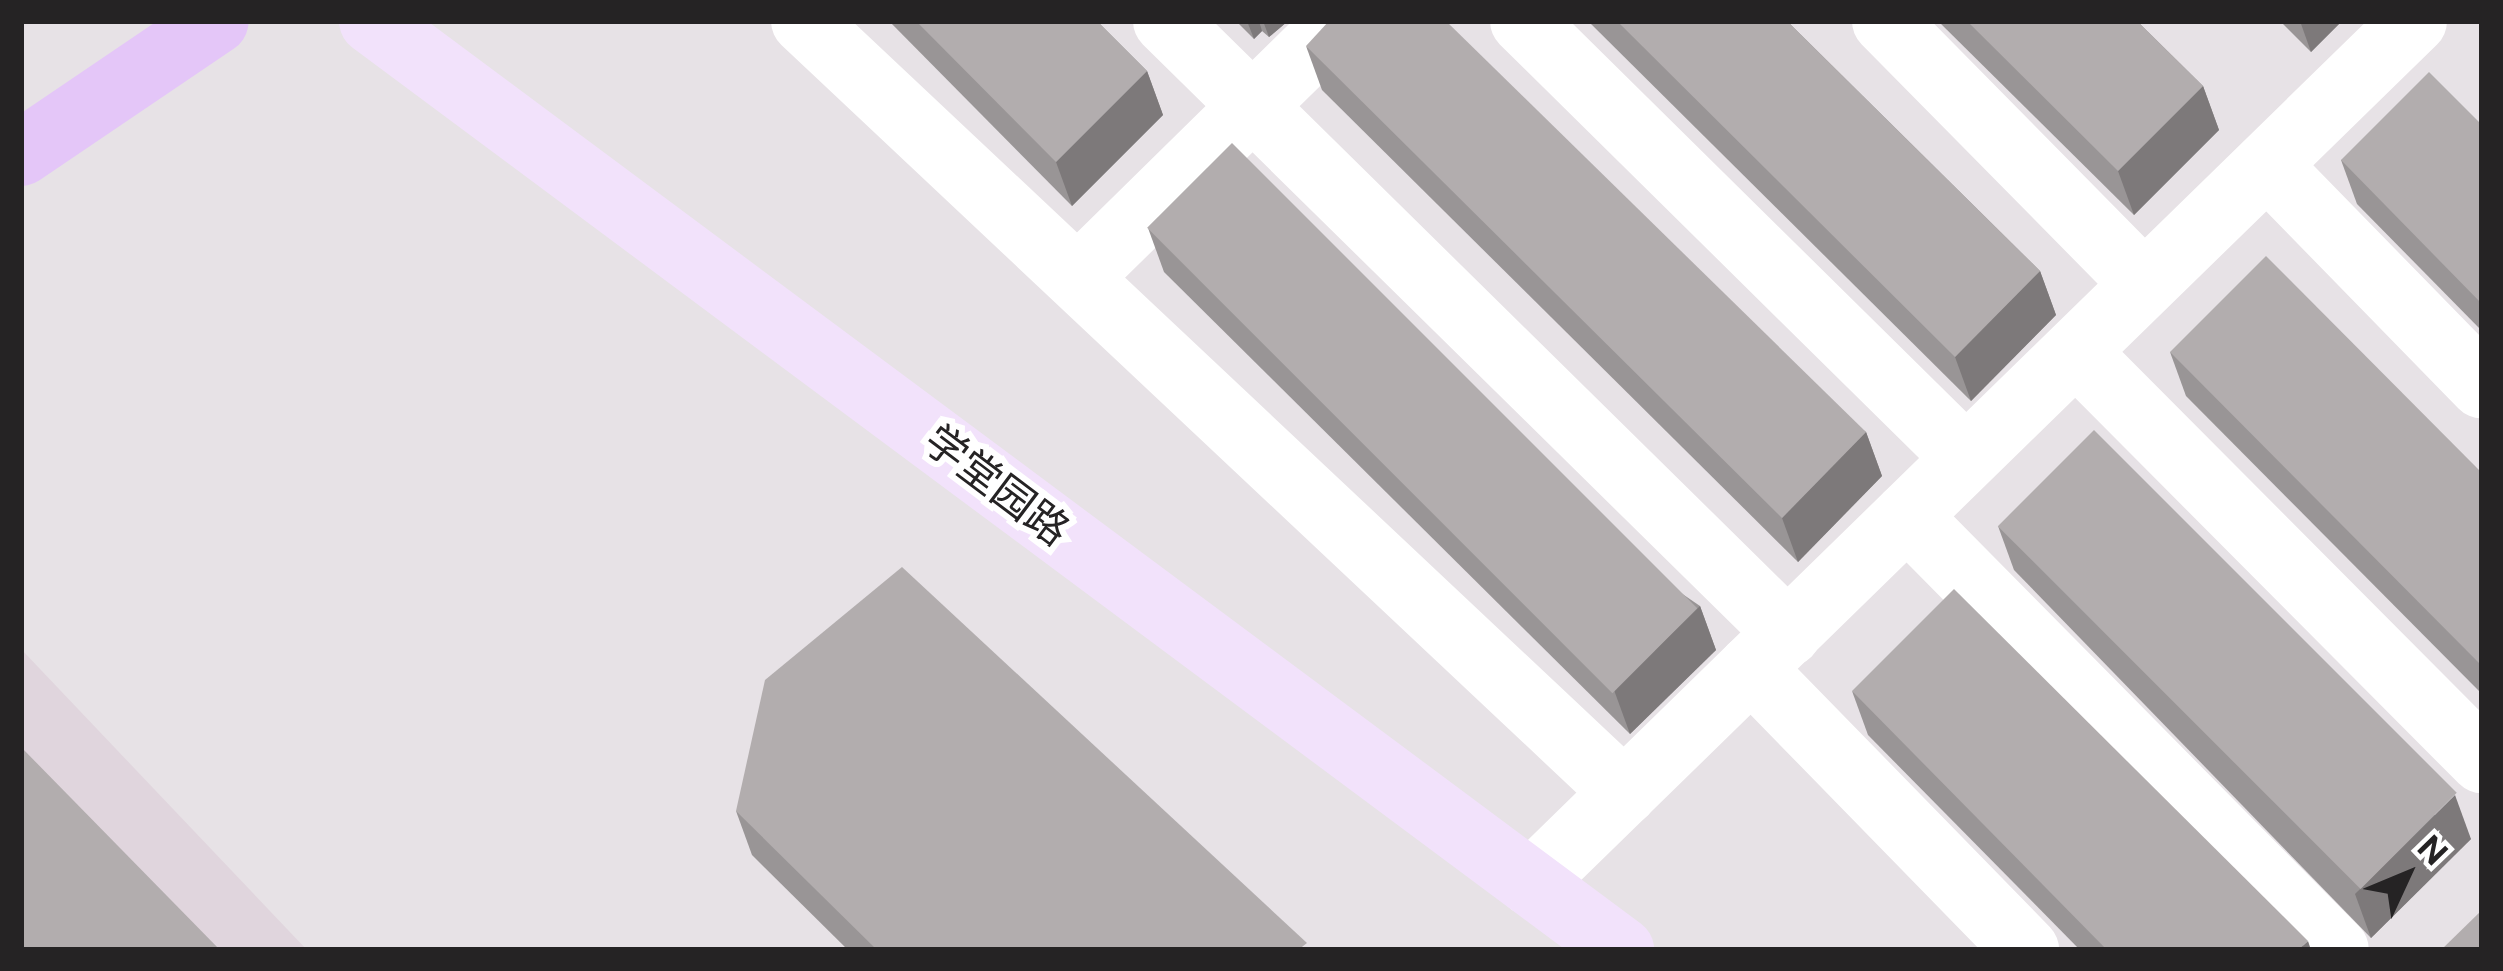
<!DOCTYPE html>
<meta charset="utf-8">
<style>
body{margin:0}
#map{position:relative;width:2503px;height:971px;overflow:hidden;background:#e7e2e6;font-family:"Public Sans","Noto Sans SC",sans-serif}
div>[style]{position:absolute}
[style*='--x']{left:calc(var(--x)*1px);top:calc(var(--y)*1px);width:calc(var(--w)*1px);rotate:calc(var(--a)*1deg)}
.built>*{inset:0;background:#e0d5dd}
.street>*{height:66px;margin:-33px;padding:0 33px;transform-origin:33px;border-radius:33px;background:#fff}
.secondary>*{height:66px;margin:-33px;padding:0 33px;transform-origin:33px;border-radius:33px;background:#f2e2fb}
.primary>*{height:66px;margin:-33px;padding:0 33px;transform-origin:33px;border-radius:33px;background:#e4c6f8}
.wall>*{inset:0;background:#999596}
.shaded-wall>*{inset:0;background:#7d797a}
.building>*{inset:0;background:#b2adae;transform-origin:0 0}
span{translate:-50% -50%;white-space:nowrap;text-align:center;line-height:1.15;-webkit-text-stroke:12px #fff;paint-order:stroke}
.street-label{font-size:42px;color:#252324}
.frame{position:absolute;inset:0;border:24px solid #252324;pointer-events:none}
.north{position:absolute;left:2347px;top:815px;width:120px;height:120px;-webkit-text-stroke:9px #fff;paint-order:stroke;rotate:46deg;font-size:33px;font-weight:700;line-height:48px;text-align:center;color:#252324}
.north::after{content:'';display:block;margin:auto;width:42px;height:54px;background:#252324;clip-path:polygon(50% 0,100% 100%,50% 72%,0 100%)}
</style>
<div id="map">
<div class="built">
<i style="clip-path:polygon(21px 649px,307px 950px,21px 950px)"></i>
</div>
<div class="street">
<i style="--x:804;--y:21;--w:1126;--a:43.24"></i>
<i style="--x:1166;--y:21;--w:873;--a:44.54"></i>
<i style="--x:1523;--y:21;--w:622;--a:44.61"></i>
<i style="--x:1885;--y:21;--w:369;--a:45.4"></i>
<i style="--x:2267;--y:165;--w:308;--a:45.7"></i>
<i style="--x:1097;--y:259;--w:339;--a:-44.5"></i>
<i style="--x:2076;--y:352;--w:576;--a:45.14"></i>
<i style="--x:1907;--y:516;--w:610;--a:45.33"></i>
<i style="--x:1751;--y:668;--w:394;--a:45.7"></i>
<i style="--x:1531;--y:883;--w:1234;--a:-44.31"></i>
</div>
<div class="secondary">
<i style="--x:372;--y:21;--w:1557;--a:36.64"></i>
</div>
<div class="primary">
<i style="--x:21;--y:153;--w:235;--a:-34.1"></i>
</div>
<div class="wall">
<i style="clip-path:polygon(889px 21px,1097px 21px,1147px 71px,1163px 115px,1072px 206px)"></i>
<i style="clip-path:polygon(1236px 21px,1288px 21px,1269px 37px,1262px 31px,1254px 39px)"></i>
<i style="clip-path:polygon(1588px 21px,1787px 21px,2040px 271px,2056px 315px,1971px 401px)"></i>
<i style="clip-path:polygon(1938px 21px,2137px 21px,2203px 86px,2219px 130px,2134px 215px)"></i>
<i style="clip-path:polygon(2280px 21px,2342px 21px,2311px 52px)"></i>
<i style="clip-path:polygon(1306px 46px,1866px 432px,1882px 476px,1798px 562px,1322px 90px)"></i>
<i style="clip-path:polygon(2482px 125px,2482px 331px,2357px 204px,2341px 160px)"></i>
<i style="clip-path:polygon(1148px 228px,1700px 606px,1716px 650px,1630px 734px,1164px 272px)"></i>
<i style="clip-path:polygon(2170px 352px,2482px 473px,2482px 694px,2186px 396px)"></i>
<i style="clip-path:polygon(1998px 526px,2471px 839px,2371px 938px,2014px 570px)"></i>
<i style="clip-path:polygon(1852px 691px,2311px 950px,2080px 950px,1868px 735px)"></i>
<i style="clip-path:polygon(736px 811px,1310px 950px,848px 950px,752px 855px)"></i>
</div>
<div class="shaded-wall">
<i style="clip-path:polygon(1247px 21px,1259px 21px,1262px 31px,1254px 39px)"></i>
<i style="clip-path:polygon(1263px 21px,1288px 21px,1269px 37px)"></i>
<i style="clip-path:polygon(2300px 21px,2342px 21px,2311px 52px)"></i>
<i style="clip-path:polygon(1147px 71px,1163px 115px,1072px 206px,1056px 162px)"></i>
<i style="clip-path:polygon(2203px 86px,2219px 130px,2134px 215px,2118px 171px)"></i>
<i style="clip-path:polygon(2040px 271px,2056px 315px,1971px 401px,1955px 357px)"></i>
<i style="clip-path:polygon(1866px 432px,1882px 476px,1798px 562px,1782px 518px)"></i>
<i style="clip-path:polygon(1700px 606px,1716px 650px,1630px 734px,1614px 690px)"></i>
<i style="clip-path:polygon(2455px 795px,2471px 839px,2371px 938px,2355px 894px)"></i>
<i style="clip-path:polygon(2308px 941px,2311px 950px,2298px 950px)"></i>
</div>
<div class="building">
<i style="clip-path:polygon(916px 21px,1097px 21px,1147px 71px,1056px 162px)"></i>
<i style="clip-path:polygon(1329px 21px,1446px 21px,1866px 432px,1782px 518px,1306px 46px)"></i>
<i style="clip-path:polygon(1617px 21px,1787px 21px,2040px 271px,1955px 357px)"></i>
<i style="clip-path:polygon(1967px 21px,2137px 21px,2203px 86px,2118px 171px)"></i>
<i style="clip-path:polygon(2429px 72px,2482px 125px,2482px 304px,2341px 160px)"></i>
<i style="left:1232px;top:143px;width:658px;height:120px;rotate:45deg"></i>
<i style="clip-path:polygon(2266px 256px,2482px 473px,2482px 666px,2170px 352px)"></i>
<i style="left:2094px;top:430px;width:513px;height:136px;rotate:45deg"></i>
<i style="clip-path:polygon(902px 567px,1307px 943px,1298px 950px,877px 950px,736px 811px,765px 680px)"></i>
<i style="clip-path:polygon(1954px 589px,2308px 941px,2298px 950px,2107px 950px,1852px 691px)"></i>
<i style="clip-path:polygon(21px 747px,220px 950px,21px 950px)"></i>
<i style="clip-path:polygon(2482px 910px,2482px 950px,2441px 950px)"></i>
</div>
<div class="street-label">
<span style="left:997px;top:485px;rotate:37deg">学堂园路</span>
</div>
<div class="frame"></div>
<div class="north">N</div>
</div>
